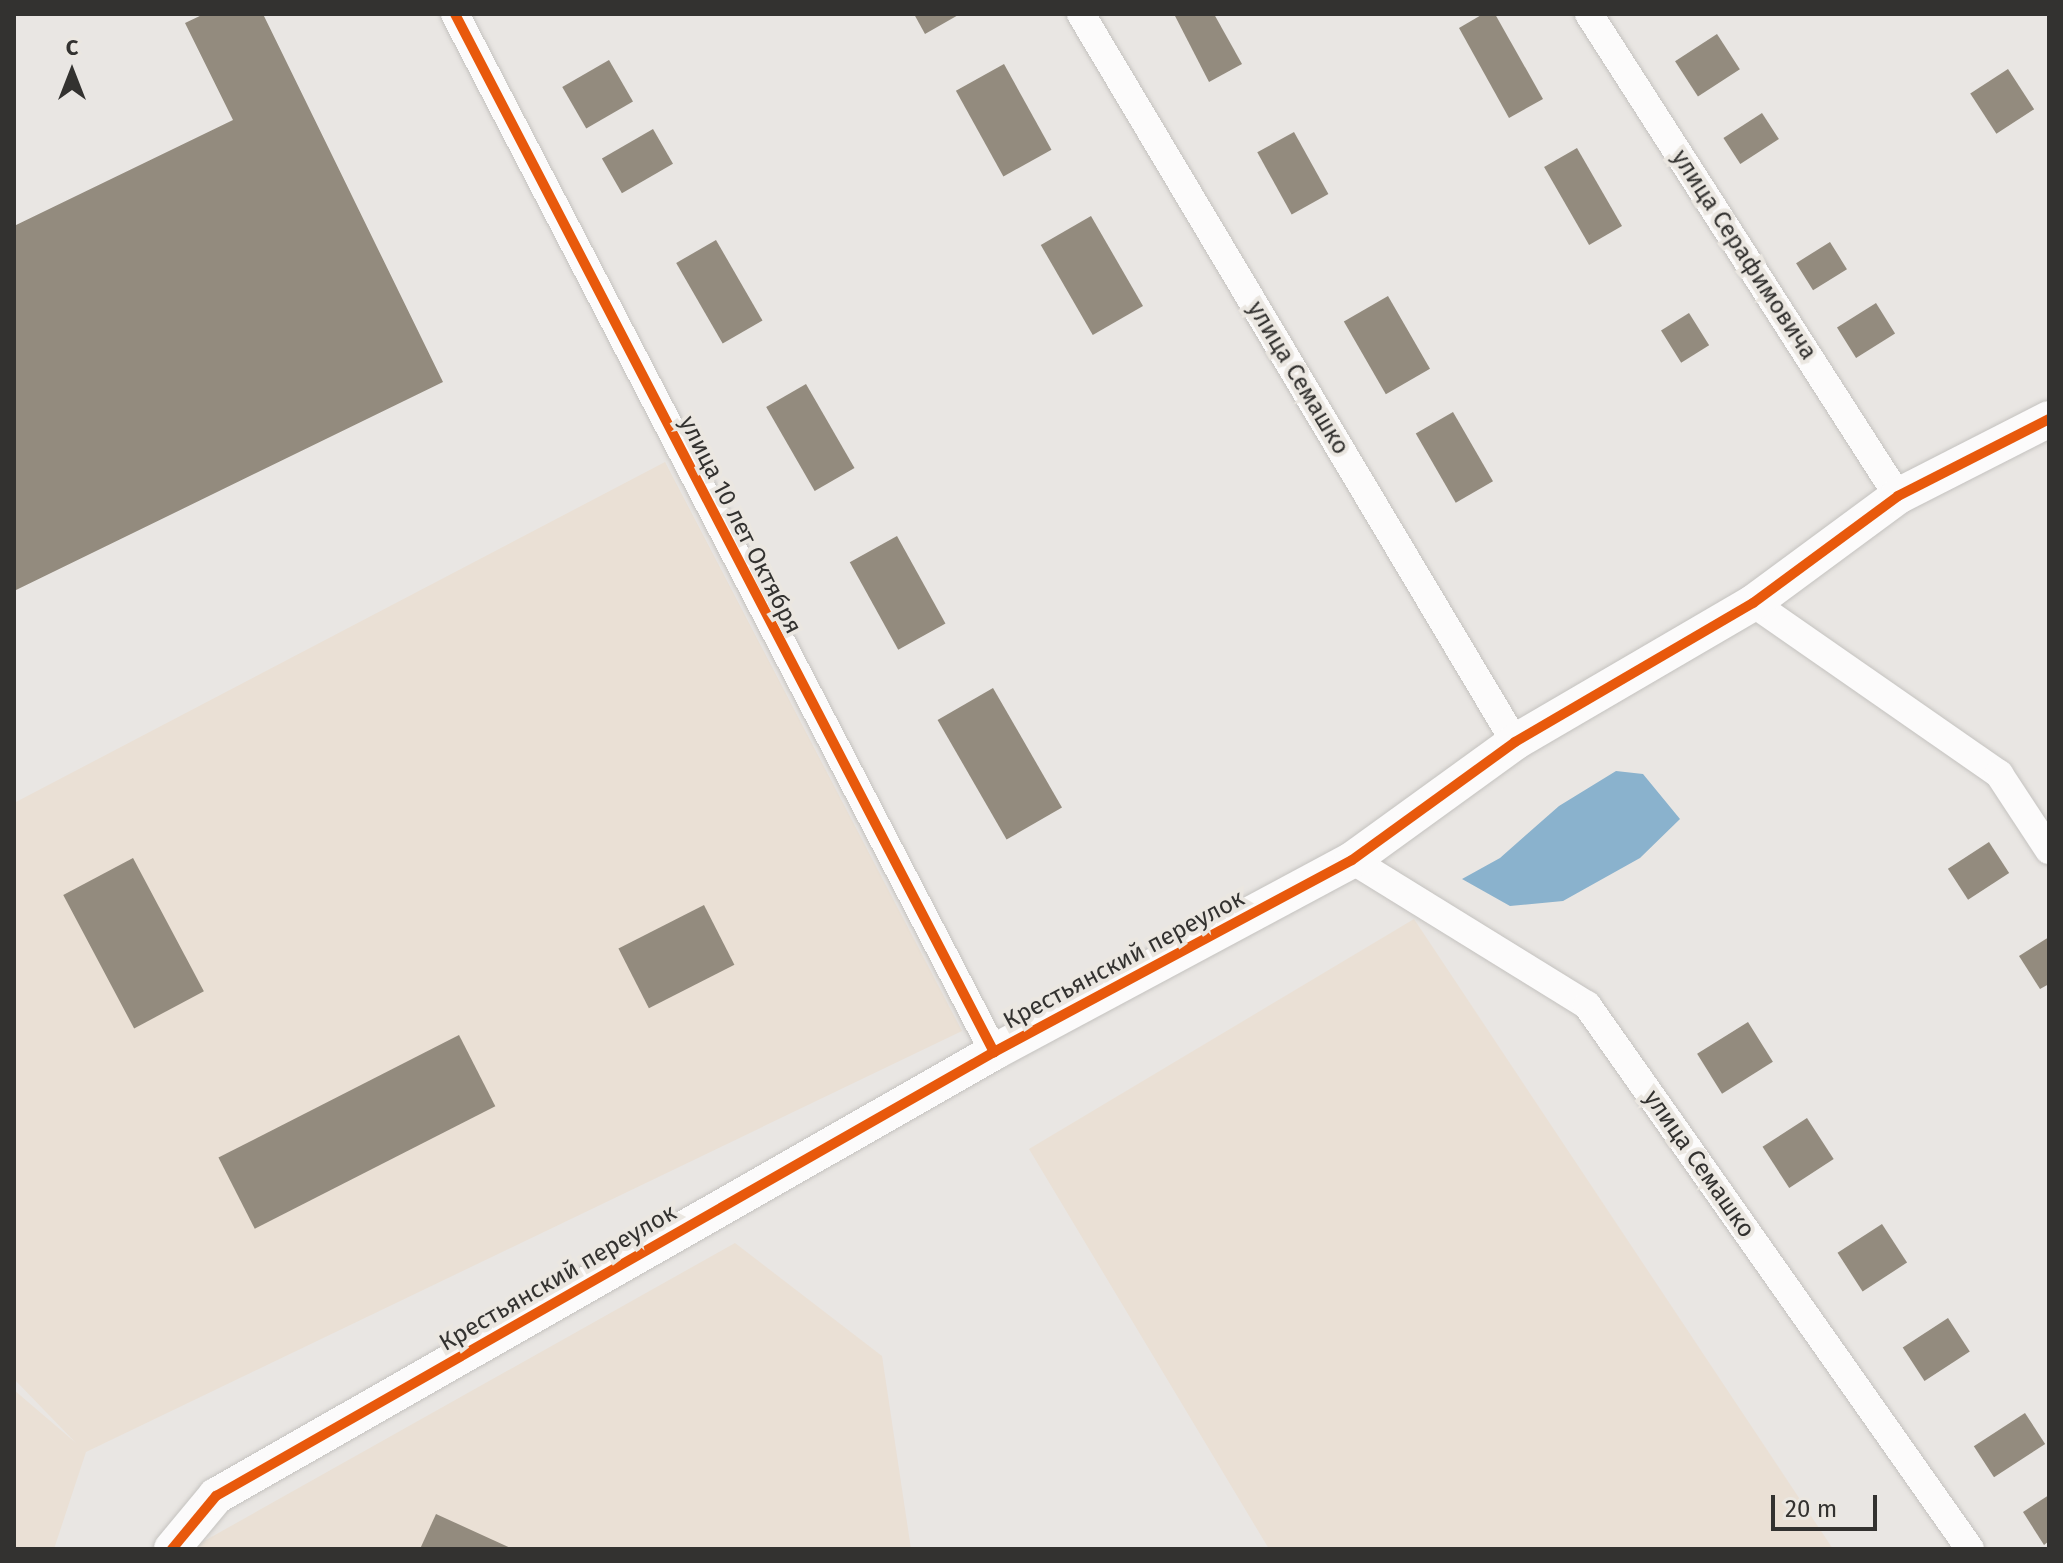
<!DOCTYPE html>
<meta charset="utf-8">
<style>
body{margin:0}
#map{position:relative;width:2063px;height:1563px;overflow:hidden;background:#e9e6e3;font-family:"Fira Sans",sans-serif}
div>[style]{position:absolute}
[style*='--x']{left:calc(var(--x)*1px);top:calc(var(--y)*1px);width:calc(var(--w)*1px);rotate:calc(var(--a)*1deg)}
.industrial>*{inset:0;background:#eae0d5}
.water>*{inset:0;background:#8ab2cd}
.building>*{inset:0;background:#938b7e;transform-origin:0 0}
.roads{filter:drop-shadow(0 0 2px #c4c2bf) drop-shadow(0 0 2px #c4c2bf)}
.minor>*{height:28px;margin:-14px;padding:0 14px;transform-origin:14px;border-radius:14px;background:#fcfbfb}
.tertiary>*{height:36px;margin:-18px;padding:0 18px;transform-origin:18px;border-radius:18px;background:#fcfbfb}
.cycleway>*{height:10px;margin:-5px;padding:0 5px;transform-origin:5px;border-radius:5px;background:#e8590c}
span{translate:-50% -50%;white-space:nowrap;text-align:center;line-height:1.15;-webkit-text-stroke:8px #ebe7e1;paint-order:stroke}
.street-label{font-size:24px;color:#333230}
.frame{position:absolute;inset:0;border:16px solid #333230;pointer-events:none}
.north{position:absolute;left:32px;top:32px;width:80px;height:80px;-webkit-text-stroke:6px #ebe7e1;paint-order:stroke;rotate:0deg;font-size:22px;font-weight:700;line-height:32px;text-align:center;color:#333230}
.north::after{content:'';display:block;margin:auto;width:28px;height:36px;background:#333230;clip-path:polygon(50% 0,100% 100%,50% 72%,0 100%)}
.scale{position:absolute;left:1771px;top:1495px;width:106px;height:36px;box-sizing:border-box;border:4px solid #333230;border-top:0;padding-left:10px;font-size:24px;line-height:28px;white-space:nowrap;color:#333230;-webkit-text-stroke:6px #ebe7e1;paint-order:stroke}
</style>
<div id="map">
<div class="industrial">
<i style="clip-path:polygon(665px 462px,962px 1031px,86px 1452px,54px 1549px,14px 1549px,14px 1390px,76px 1443px,14px 1379px,14px 803px)"></i>
<i style="clip-path:polygon(1414px 919px,1833px 1549px,1269px 1549px,1029px 1149px)"></i>
<i style="clip-path:polygon(735px 1243px,882px 1356px,911px 1549px,190px 1549px)"></i>
</div>
<div class="water">
<i style="clip-path:polygon(1616px 771px,1643px 774px,1680px 819px,1640px 858px,1563px 901px,1510px 906px,1462px 879px,1500px 858px,1559px 806px)"></i>
</div>
<div class="building">
<i style="clip-path:polygon(204px 14px,263px 14px,443px 382px,14px 591px,14px 226px,233px 120px,185px 23px)"></i>
<i style="clip-path:polygon(914px 14px,960px 14px,925px 34px)"></i>
<i style="clip-path:polygon(1174px 14px,1214px 14px,1242px 64px,1209px 82px)"></i>
<i style="clip-path:polygon(1483px 14px,1495px 14px,1543px 99px,1509px 118px,1459px 28px)"></i>
<i style="left:1717px;top:34px;width:42px;height:50px;rotate:57deg"></i>
<i style="left:609px;top:60px;width:48px;height:54px;rotate:60deg"></i>
<i style="left:1004px;top:64px;width:98px;height:55px;rotate:61deg"></i>
<i style="left:2008px;top:69px;width:48px;height:45px;rotate:57deg"></i>
<i style="left:1762px;top:113px;width:31px;height:46px;rotate:57deg"></i>
<i style="left:653px;top:129px;width:40px;height:59px;rotate:60deg"></i>
<i style="left:1294px;top:132px;width:71px;height:42px;rotate:61deg"></i>
<i style="left:1577px;top:148px;width:90px;height:38px;rotate:60deg"></i>
<i style="left:1091px;top:216px;width:104px;height:58px;rotate:60deg"></i>
<i style="left:716px;top:240px;width:93px;height:46px;rotate:60deg"></i>
<i style="left:1830px;top:242px;width:32px;height:40px;rotate:58deg"></i>
<i style="left:1388px;top:296px;width:84px;height:51px;rotate:60deg"></i>
<i style="left:1876px;top:303px;width:36px;height:46px;rotate:58deg"></i>
<i style="left:1689px;top:313px;width:38px;height:33px;rotate:58deg"></i>
<i style="left:806px;top:384px;width:97px;height:46px;rotate:60deg"></i>
<i style="left:1453px;top:412px;width:80px;height:43px;rotate:60deg"></i>
<i style="left:897px;top:536px;width:100px;height:54px;rotate:61deg"></i>
<i style="left:993px;top:688px;width:138px;height:64px;rotate:60deg"></i>
<i style="left:1989px;top:842px;width:37px;height:49px;rotate:57deg"></i>
<i style="left:133px;top:858px;width:151px;height:79px;rotate:62deg"></i>
<i style="left:704px;top:905px;width:67px;height:96px;rotate:63deg"></i>
<i style="clip-path:polygon(2049px 937px,2049px 984px,2040px 989px,2019px 956px)"></i>
<i style="left:1748px;top:1022px;width:47px;height:60px;rotate:58deg"></i>
<i style="left:459px;top:1035px;width:80px;height:270px;rotate:63deg"></i>
<i style="left:1807px;top:1118px;width:49px;height:53px;rotate:57deg"></i>
<i style="left:1882px;top:1224px;width:46px;height:53px;rotate:57deg"></i>
<i style="left:1948px;top:1318px;width:40px;height:54px;rotate:57deg"></i>
<i style="left:2025px;top:1413px;width:37px;height:61px;rotate:57deg"></i>
<i style="clip-path:polygon(2049px 1495px,2049px 1541px,2044px 1545px,2023px 1512px)"></i>
<i style="clip-path:polygon(436px 1514px,513px 1549px,420px 1549px)"></i>
</div>
<div class="roads">
<div class="minor">
<i style="--x:455;--y:14;--w:1170;--a:62.56"></i>
<i style="--x:1081;--y:14;--w:848;--a:59.2"></i>
<i style="--x:1589;--y:14;--w:573;--a:57.34"></i>
<i style="--x:1753;--y:603;--w:300;--a:34.8"></i>
<i style="--x:1999;--y:774;--w:91;--a:56.7"></i>
<i style="--x:1352;--y:860;--w:276;--a:31.7"></i>
<i style="--x:1587;--y:1005;--w:665;--a:54.85"></i>
</div>
<div class="tertiary">
<i style="--x:172;--y:1549;--w:69;--a:-50.3"></i>
<i style="--x:216;--y:1496;--w:896;--a:-29.71"></i>
<i style="--x:994;--y:1052;--w:406;--a:-28.2"></i>
<i style="--x:1352;--y:860;--w:201;--a:-35.9"></i>
<i style="--x:1515;--y:742;--w:276;--a:-30.3"></i>
<i style="--x:1753;--y:603;--w:180;--a:-36.4"></i>
<i style="--x:1898;--y:496;--w:169;--a:-27"></i>
</div>
</div>
<div class="cycleway">
<i style="--x:455;--y:14;--w:1170;--a:62.56"></i>
<i style="--x:172;--y:1549;--w:69;--a:-50.3"></i>
<i style="--x:216;--y:1496;--w:896;--a:-29.71"></i>
<i style="--x:994;--y:1052;--w:406;--a:-28.2"></i>
<i style="--x:1352;--y:860;--w:201;--a:-35.9"></i>
<i style="--x:1515;--y:742;--w:276;--a:-30.3"></i>
<i style="--x:1753;--y:603;--w:180;--a:-36.4"></i>
<i style="--x:1898;--y:496;--w:169;--a:-27"></i>
</div>
<div class="street-label">
<span style="left:1744px;top:255px;rotate:57deg">улица Серафимовича</span>
<span style="left:1298px;top:378px;rotate:59deg">улица Семашко</span>
<span style="left:740px;top:525px;rotate:63deg">улица 10 лет Октября</span>
<span style="left:1124px;top:960px;rotate:-28deg">Крестьянский переулок</span>
<span style="left:1699px;top:1164px;rotate:55deg">улица Семашко</span>
<span style="left:558px;top:1278px;rotate:-30deg">Крестьянский переулок</span>
</div>
<div class="frame"></div>
<div class="north">С</div>
<div class="scale">20 m</div>
</div>
